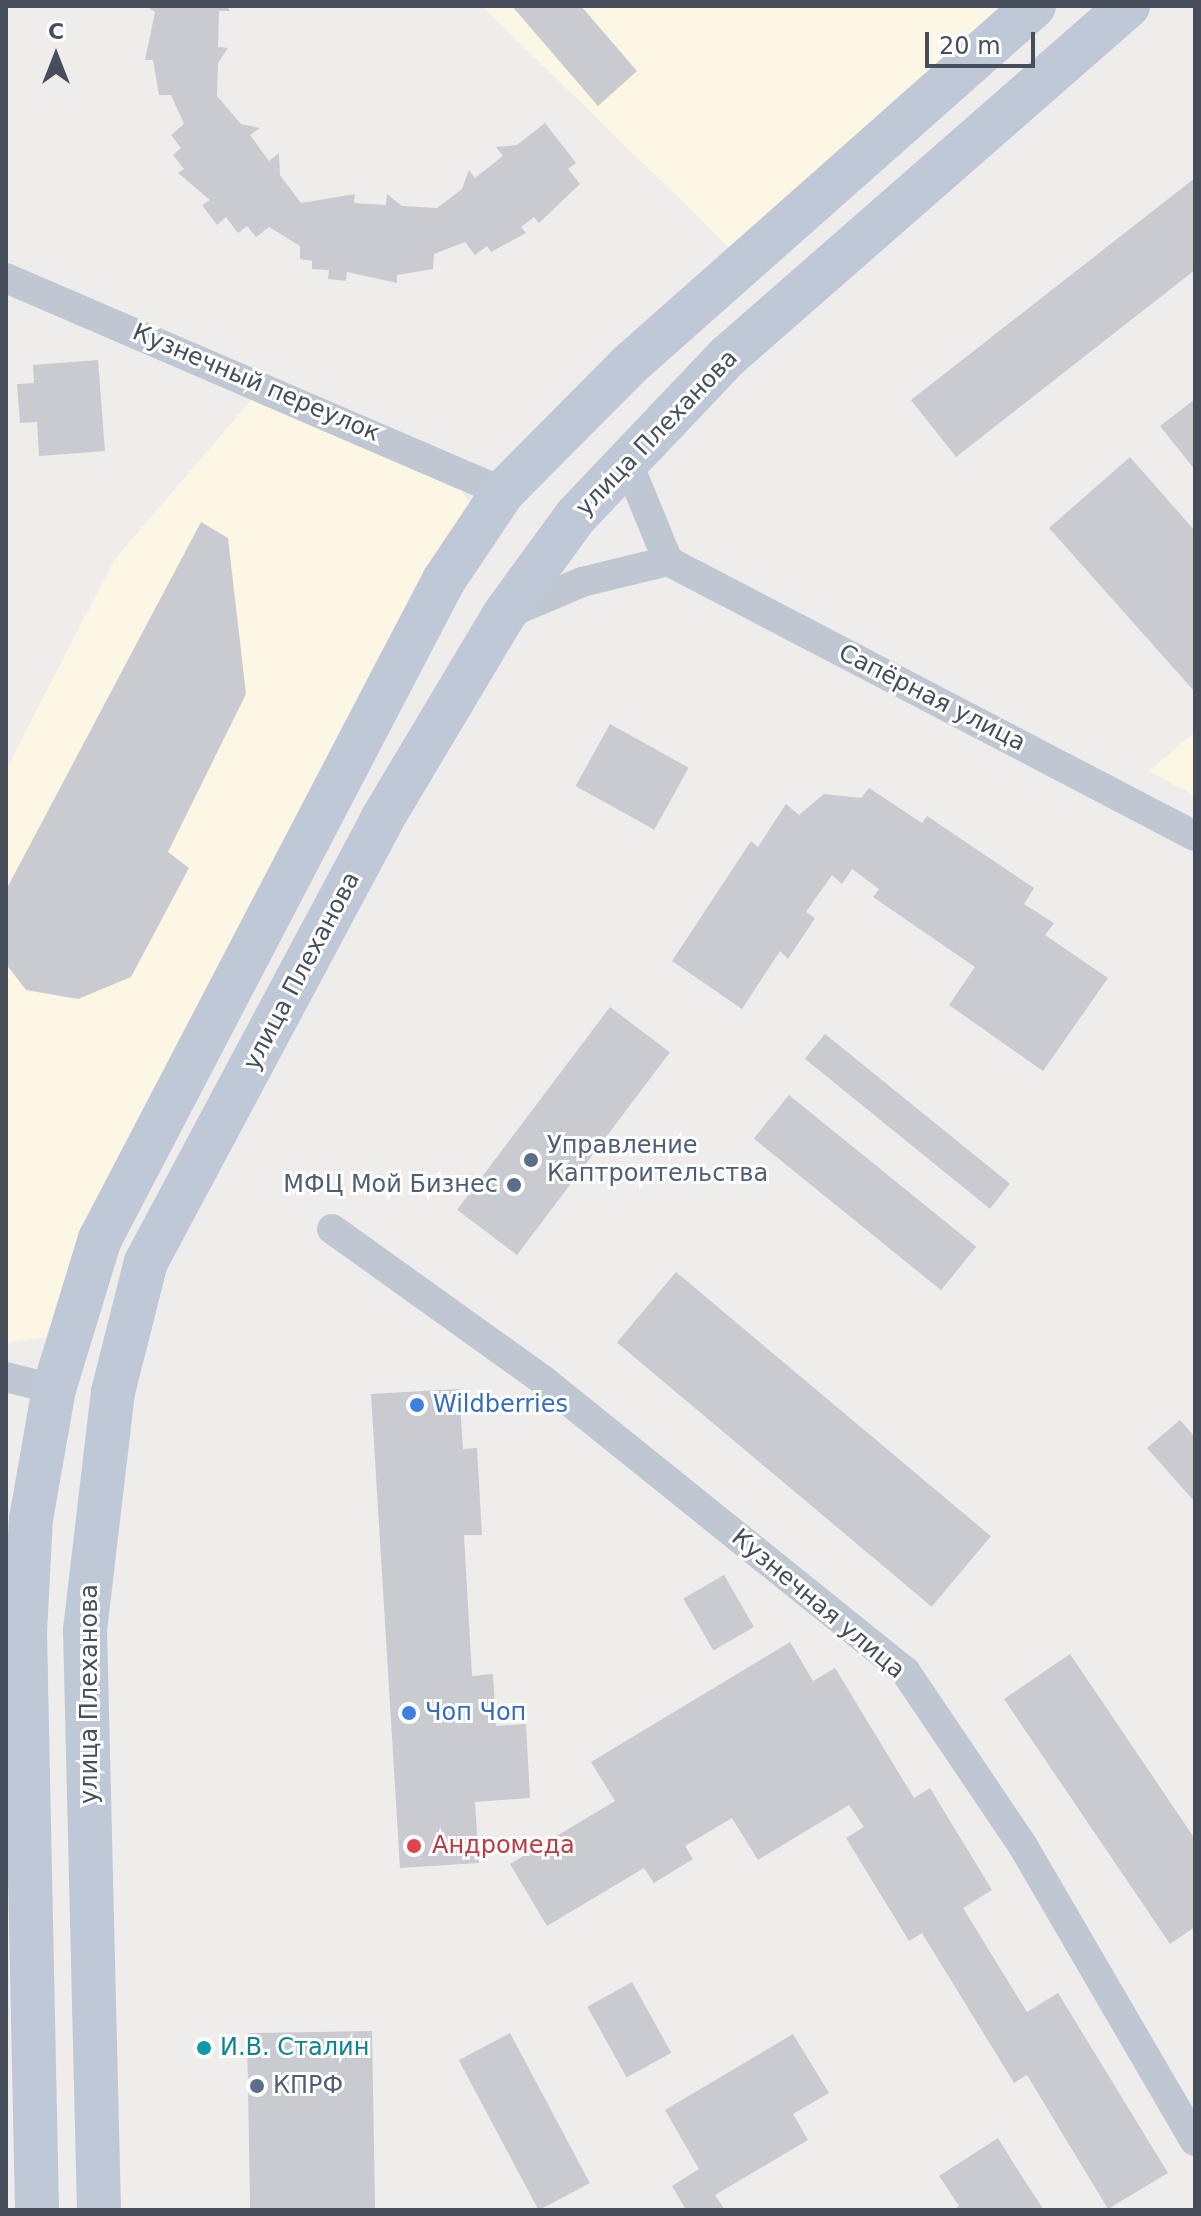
<!DOCTYPE html>
<meta charset="utf-8">
<style>
body{margin:0}
#map{position:relative;width:1201px;height:2216px;overflow:hidden;background:#efecec;font-family:"DejaVu Sans",sans-serif}
div>[style]{position:absolute}
[style*='--x']{left:calc(var(--x)*1px);top:calc(var(--y)*1px);width:calc(var(--w)*1px);rotate:calc(var(--a)*1deg)}
.commercial>*{inset:0;background:#fcf7e4}
.building>*{inset:0;background:#c9cbd1;transform-origin:0 0}
.street>*{height:30px;margin:-15px;padding:0 15px;transform-origin:15px;border-radius:15px;background:#bfc7d2}
.secondary>*{height:44px;margin:-22px;padding:0 22px;transform-origin:22px;border-radius:22px;background:#bec8d6}
.dots>*{width:22px;height:22px;translate:-50% -50%;box-sizing:border-box;border:4px solid #fff;border-radius:50%}
span{translate:-50% -50%;white-space:nowrap;text-align:center;line-height:1.15;-webkit-text-stroke:6px #fff;paint-order:stroke}
.street-label{font-size:24px;color:#454e5a}
.service-label{font-size:24px;color:#4e5e75}
.left{translate:0 -50%;text-align:left}
.right{translate:-100% -50%;text-align:right}
.shop-label{font-size:24px;color:#366cbe}
.health-label{font-size:24px;color:#be3a42}
.culture-label{font-size:24px;color:#0d838f}
.frame{position:absolute;inset:0;border:8px solid #454e5a;pointer-events:none}
.north{position:absolute;left:16px;top:16px;width:80px;height:80px;-webkit-text-stroke:6px #fff;paint-order:stroke;rotate:0deg;font-size:22px;font-weight:700;line-height:32px;text-align:center;color:#454e5a}
.north::after{content:'';display:block;margin:auto;width:28px;height:36px;background:#454e5a;clip-path:polygon(50% 0,100% 100%,50% 72%,0 100%)}
.scale{position:absolute;left:925px;top:32px;width:110px;height:36px;box-sizing:border-box;border:4px solid #454e5a;border-top:0;padding-left:10px;font-size:24px;line-height:28px;white-space:nowrap;color:#454e5a;-webkit-text-stroke:6px #fff;paint-order:stroke}
</style>
<div id="map">
<div class="commercial">
<i style="clip-path:polygon(482px 6px,1010px 6px,735px 253px)"></i>
<i style="clip-path:polygon(253px 398px,446px 471px,471px 504px,377px 659px,87px 1225px,53px 1336px,6px 1343px,6px 769px,115px 559px)"></i>
<i style="clip-path:polygon(1195px 732px,1195px 796px,1149px 771px)"></i>
</div>
<div class="building">
<i style="clip-path:polygon(146px 6px,227px 6px,230px 11px,219px 11px,218px 47px,228px 48px,218px 63px,217px 96px,241px 124px,260px 128px,250px 135px,269px 161px,279px 153px,280px 175px,301px 203px,355px 194px,354px 203px,386px 205px,387px 194px,402px 206px,437px 208px,462px 189px,469px 170px,475px 178px,503px 156px,496px 147px,517px 145px,545px 123px,576px 163px,568px 169px,580px 184px,539px 223px,534px 217px,521px 227px,526px 233px,491px 252px,487px 246px,475px 255px,465px 242px,434px 254px,433px 269px,397px 275px,397px 283px,347px 272px,346px 281px,328px 279px,329px 270px,312px 269px,312px 261px,300px 259px,300px 246px,269px 227px,256px 237px,247px 226px,238px 233px,226px 217px,217px 225px,202px 205px,210px 200px,178px 173px,184px 169px,173px 155px,181px 148px,171px 135px,184px 124px,171px 95px,159px 95px,153px 60px,145px 60px,155px 12px)"></i>
<i style="clip-path:polygon(512px 6px,581px 6px,637px 71px,598px 106px)"></i>
<i style="clip-path:polygon(1195px 178px,1195px 270px,956px 457px,911px 400px)"></i>
<i style="clip-path:polygon(98px 360px,105px 451px,39px 456px,37px 422px,20px 423px,17px 384px,34px 383px,33px 365px)"></i>
<i style="clip-path:polygon(1195px 399px,1195px 470px,1160px 426px)"></i>
<i style="clip-path:polygon(1130px 457px,1195px 531px,1195px 692px,1049px 528px)"></i>
<i style="clip-path:polygon(201px 522px,228px 538px,246px 694px,168px 852px,189px 868px,131px 977px,78px 999px,26px 990px,6px 964px,6px 890px)"></i>
<i style="left:610px;top:724px;width:90px;height:71px;rotate:29deg"></i>
<i style="clip-path:polygon(869px 788px,922px 823px,927px 816px,1034px 888px,1024px 904px,1054px 923px,1045px 935px,1108px 978px,1043px 1071px,949px 1005px,975px 967px,873px 897px,879px 889px,852px 869px,842px 884px,832px 875px,806px 912px,815px 918px,788px 959px,780px 951px,742px 1009px,672px 961px,751px 841px,758px 847px,786px 804px,799px 815px,824px 794px,861px 798px)"></i>
<i style="left:610px;top:1007px;width:75px;height:254px;rotate:37deg"></i>
<i style="left:825px;top:1034px;width:238px;height:32px;rotate:39deg"></i>
<i style="left:789px;top:1095px;width:241px;height:56px;rotate:39deg"></i>
<i style="left:676px;top:1272px;width:411px;height:92px;rotate:40deg"></i>
<i style="clip-path:polygon(459px 1389px,463px 1449px,477px 1448px,482px 1535px,464px 1535px,472px 1676px,493px 1674px,496px 1726px,526px 1724px,530px 1798px,475px 1802px,479px 1863px,400px 1868px,371px 1394px)"></i>
<i style="clip-path:polygon(1180px 1420px,1195px 1437px,1195px 1502px,1147px 1448px)"></i>
<i style="left:724px;top:1575px;width:60px;height:47px;rotate:60deg"></i>
<i style="clip-path:polygon(790px 1642px,813px 1681px,835px 1668px,914px 1798px,930px 1788px,992px 1890px,963px 1908px,1027px 2012px,1058px 1993px,1168px 2173px,1108px 2209px,1027px 2075px,1014px 2083px,922px 1933px,909px 1941px,846px 1838px,864px 1827px,849px 1805px,758px 1860px,732px 1818px,685px 1846px,693px 1859px,654px 1883px,644px 1868px,547px 1926px,510px 1864px,615px 1801px,591px 1762px)"></i>
<i style="clip-path:polygon(1070px 1654px,1195px 1839px,1195px 1927px,1170px 1944px,1004px 1699px)"></i>
<i style="left:632px;top:1982px;width:81px;height:51px;rotate:61deg"></i>
<i style="left:372px;top:2031px;width:179px;height:125px;rotate:89deg"></i>
<i style="left:510px;top:2033px;width:170px;height:58px;rotate:62deg"></i>
<i style="clip-path:polygon(793px 2034px,829px 2093px,793px 2114px,808px 2140px,715px 2195px,725px 2210px,686px 2210px,672px 2186px,699px 2169px,665px 2110px)"></i>
<i style="clip-path:polygon(998px 2138px,1017px 2169px,1044px 2210px,953px 2210px,959px 2206px,939px 2176px)"></i>
</div>
<div class="street">
<i style="--x:6;--y:278;--w:541;--a:23.3"></i>
<i style="--x:627;--y:461;--w:108;--a:67.7"></i>
<i style="--x:668;--y:561;--w:594;--a:27.56"></i>
<i style="--x:507;--y:614;--w:82;--a:-23.1"></i>
<i style="--x:582;--y:582;--w:89;--a:-13.7"></i>
<i style="--x:332;--y:1229;--w:261;--a:35.6"></i>
<i style="--x:544;--y:1381;--w:463;--a:38.8"></i>
<i style="--x:905;--y:1671;--w:211;--a:56"></i>
<i style="--x:1023;--y:1846;--w:341;--a:59.8"></i>
<i style="--x:6;--y:1377;--w:49;--a:14"></i>
</div>
<div class="secondary">
<i style="--x:37;--y:2210;--w:578;--a:-91.19"></i>
<i style="--x:25;--y:1632;--w:113;--a:-87"></i>
<i style="--x:31;--y:1519;--w:132;--a:-80"></i>
<i style="--x:54;--y:1389;--w:157;--a:-73"></i>
<i style="--x:100;--y:1239;--w:743;--a:-62.44"></i>
<i style="--x:444;--y:580;--w:106;--a:-56.2"></i>
<i style="--x:503;--y:492;--w:179;--a:-45.2"></i>
<i style="--x:629;--y:365;--w:541;--a:-41.55"></i>
<i style="--x:99;--y:2210;--w:580;--a:-91.38"></i>
<i style="--x:85;--y:1630;--w:240;--a:-83.3"></i>
<i style="--x:113;--y:1392;--w:134;--a:-75.8"></i>
<i style="--x:146;--y:1262;--w:500;--a:-61.9"></i>
<i style="--x:381;--y:821;--w:239;--a:-59.2"></i>
<i style="--x:503;--y:616;--w:124;--a:-53.9"></i>
<i style="--x:576;--y:516;--w:221;--a:-46.5"></i>
<i style="--x:728;--y:356;--w:532;--a:-41.19"></i>
</div>
<div class="dots">
<i style="left:531px;top:1160px;background:#5c6f8a"></i>
<i style="left:514px;top:1185px;background:#5c6f8a"></i>
<i style="left:417px;top:1405px;background:#3f7fe0"></i>
<i style="left:409px;top:1713px;background:#3f7fe0"></i>
<i style="left:414px;top:1846px;background:#e0444e"></i>
<i style="left:204px;top:2048px;background:#0f9aa8"></i>
<i style="left:257px;top:2086px;background:#5c6f8a"></i>
</div>
<div class="street-label">
<span style="left:256px;top:383px;rotate:23deg">Кузнечный переулок</span>
<span style="left:657px;top:433px;rotate:-46deg">улица Плеханова</span>
<span style="left:932px;top:698px;rotate:27deg">Сапёрная улица</span>
<span style="left:302px;top:971px;rotate:-62deg">улица Плеханова</span>
<span style="left:818px;top:1604px;rotate:40deg">Кузнечная улица</span>
<span style="left:90px;top:1694px;rotate:-90deg">улица Плеханова</span>
</div>
<div class="service-label">
<span class="left" style="left:547px;top:1160px">Управление<br>Каптроительства</span>
<span class="right" style="left:498px;top:1185px">МФЦ Мой Бизнес</span>
<span class="left" style="left:273px;top:2086px">КПРФ</span>
</div>
<div class="shop-label">
<span class="left" style="left:433px;top:1405px">Wildberries</span>
<span class="left" style="left:425px;top:1713px">Чоп Чоп</span>
</div>
<div class="health-label">
<span class="left" style="left:432px;top:1846px">Андромеда</span>
</div>
<div class="culture-label">
<span class="left" style="left:220px;top:2048px">И.В. Сталин</span>
</div>
<div class="frame"></div>
<div class="north">С</div>
<div class="scale">20 m</div>
</div>
